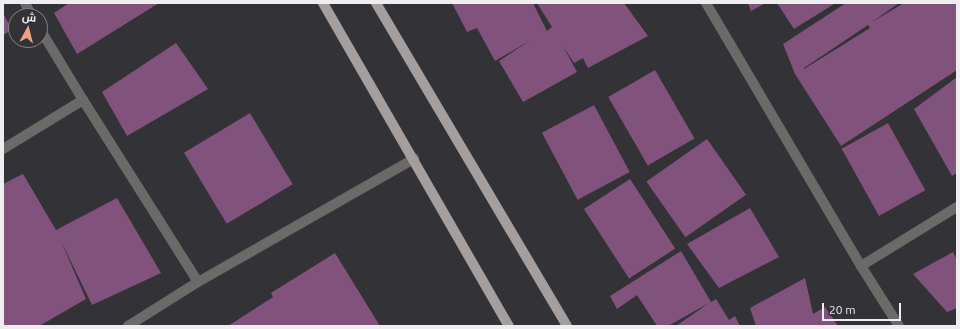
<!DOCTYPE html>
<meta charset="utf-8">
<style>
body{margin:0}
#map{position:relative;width:960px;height:329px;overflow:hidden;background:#333236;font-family:Ubuntu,Cairo,sans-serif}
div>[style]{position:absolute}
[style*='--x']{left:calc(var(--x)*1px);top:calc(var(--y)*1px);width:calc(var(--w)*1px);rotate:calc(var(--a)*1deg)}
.building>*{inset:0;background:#81527c;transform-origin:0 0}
.minor>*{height:10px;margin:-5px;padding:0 5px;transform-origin:5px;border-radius:5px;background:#6c6969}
.major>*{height:10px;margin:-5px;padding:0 5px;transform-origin:5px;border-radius:5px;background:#a49f9e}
span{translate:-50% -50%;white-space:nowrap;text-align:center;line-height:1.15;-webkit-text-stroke:3.5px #333236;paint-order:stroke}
.frame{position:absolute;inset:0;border:4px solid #eeedf0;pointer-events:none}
.north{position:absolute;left:8px;top:8px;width:40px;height:40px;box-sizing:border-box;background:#333236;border:1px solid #7e7d80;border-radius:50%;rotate:7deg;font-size:11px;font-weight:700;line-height:16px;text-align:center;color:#eeedf0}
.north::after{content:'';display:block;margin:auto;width:14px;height:18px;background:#f1a27b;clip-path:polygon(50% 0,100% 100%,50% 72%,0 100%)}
.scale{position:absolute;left:822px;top:303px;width:79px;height:18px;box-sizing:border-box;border:2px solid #eeedf0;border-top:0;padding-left:5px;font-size:12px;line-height:14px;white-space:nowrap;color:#eeedf0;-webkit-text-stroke:3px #333236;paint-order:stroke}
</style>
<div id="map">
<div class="building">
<i style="clip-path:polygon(69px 3px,159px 3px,77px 54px,54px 13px)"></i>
<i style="clip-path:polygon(452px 3px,533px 3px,547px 31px,552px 27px,537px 3px,624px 3px,648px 36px,588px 68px,583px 58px,574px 63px,563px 46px,577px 72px,523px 102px,499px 61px,531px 40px,495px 61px,477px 28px,467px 32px)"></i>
<i style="clip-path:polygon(748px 3px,766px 3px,751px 11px)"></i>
<i style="clip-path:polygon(777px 3px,833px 3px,834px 4px,794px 29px)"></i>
<i style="clip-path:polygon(evenodd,846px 3px,899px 3px,872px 22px,904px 3px,955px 3px,957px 7px,957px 70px,841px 146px,795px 74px,783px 44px,846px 3px,868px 25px,870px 28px,804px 69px,804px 68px,868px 25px)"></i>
<i style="clip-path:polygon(3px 13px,12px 30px,3px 35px)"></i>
<i style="clip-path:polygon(176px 43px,208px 89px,127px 136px,102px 92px)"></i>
<i style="left:655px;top:70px;width:79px;height:54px;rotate:60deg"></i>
<i style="clip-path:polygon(957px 77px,957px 173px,952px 176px,914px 109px)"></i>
<i style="left:594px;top:105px;width:76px;height:59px;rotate:62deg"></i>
<i style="left:250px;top:113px;width:83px;height:77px;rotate:59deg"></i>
<i style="left:888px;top:123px;width:77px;height:53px;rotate:61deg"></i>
<i style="left:707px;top:139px;width:68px;height:74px;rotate:55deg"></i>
<i style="clip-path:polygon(23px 174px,56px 230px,117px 198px,161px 273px,92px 305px,61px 241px,86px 299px,39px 326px,3px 326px,3px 184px)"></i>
<i style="left:630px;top:179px;width:83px;height:55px;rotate:57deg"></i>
<i style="clip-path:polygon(750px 208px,779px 257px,719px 288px,687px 244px)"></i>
<i style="clip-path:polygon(681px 251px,711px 302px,716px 299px,729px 320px,735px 316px,740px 326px,676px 326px,709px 303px,668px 326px,657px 326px,637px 295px,617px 309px,610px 296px)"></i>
<i style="clip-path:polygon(953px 252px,957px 260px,957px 308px,947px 312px,913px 274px)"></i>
<i style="clip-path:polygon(335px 253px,380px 326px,228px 326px,273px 297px,271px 293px)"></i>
<i style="clip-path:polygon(805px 278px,813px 314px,825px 307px,838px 326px,756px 326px,750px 308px)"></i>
</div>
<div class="minor">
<i style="--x:25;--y:3;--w:15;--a:62"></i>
<i style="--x:706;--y:3;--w:305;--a:59.5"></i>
<i style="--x:861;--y:266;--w:71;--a:57.7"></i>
<i style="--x:40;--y:29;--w:83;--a:58.8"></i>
<i style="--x:83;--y:100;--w:215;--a:57.7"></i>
<i style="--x:3;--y:149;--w:94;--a:-31.5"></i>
<i style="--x:861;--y:266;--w:113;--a:-31.6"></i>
<i style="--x:128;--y:326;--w:83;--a:-32.2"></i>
<i style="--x:198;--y:282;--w:249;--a:-29.7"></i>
</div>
<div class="major">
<i style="--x:323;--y:3;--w:373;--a:60.1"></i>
<i style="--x:376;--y:3;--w:375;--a:59.4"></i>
</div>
<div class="frame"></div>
<div class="north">ش</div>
<div class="scale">20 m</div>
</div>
